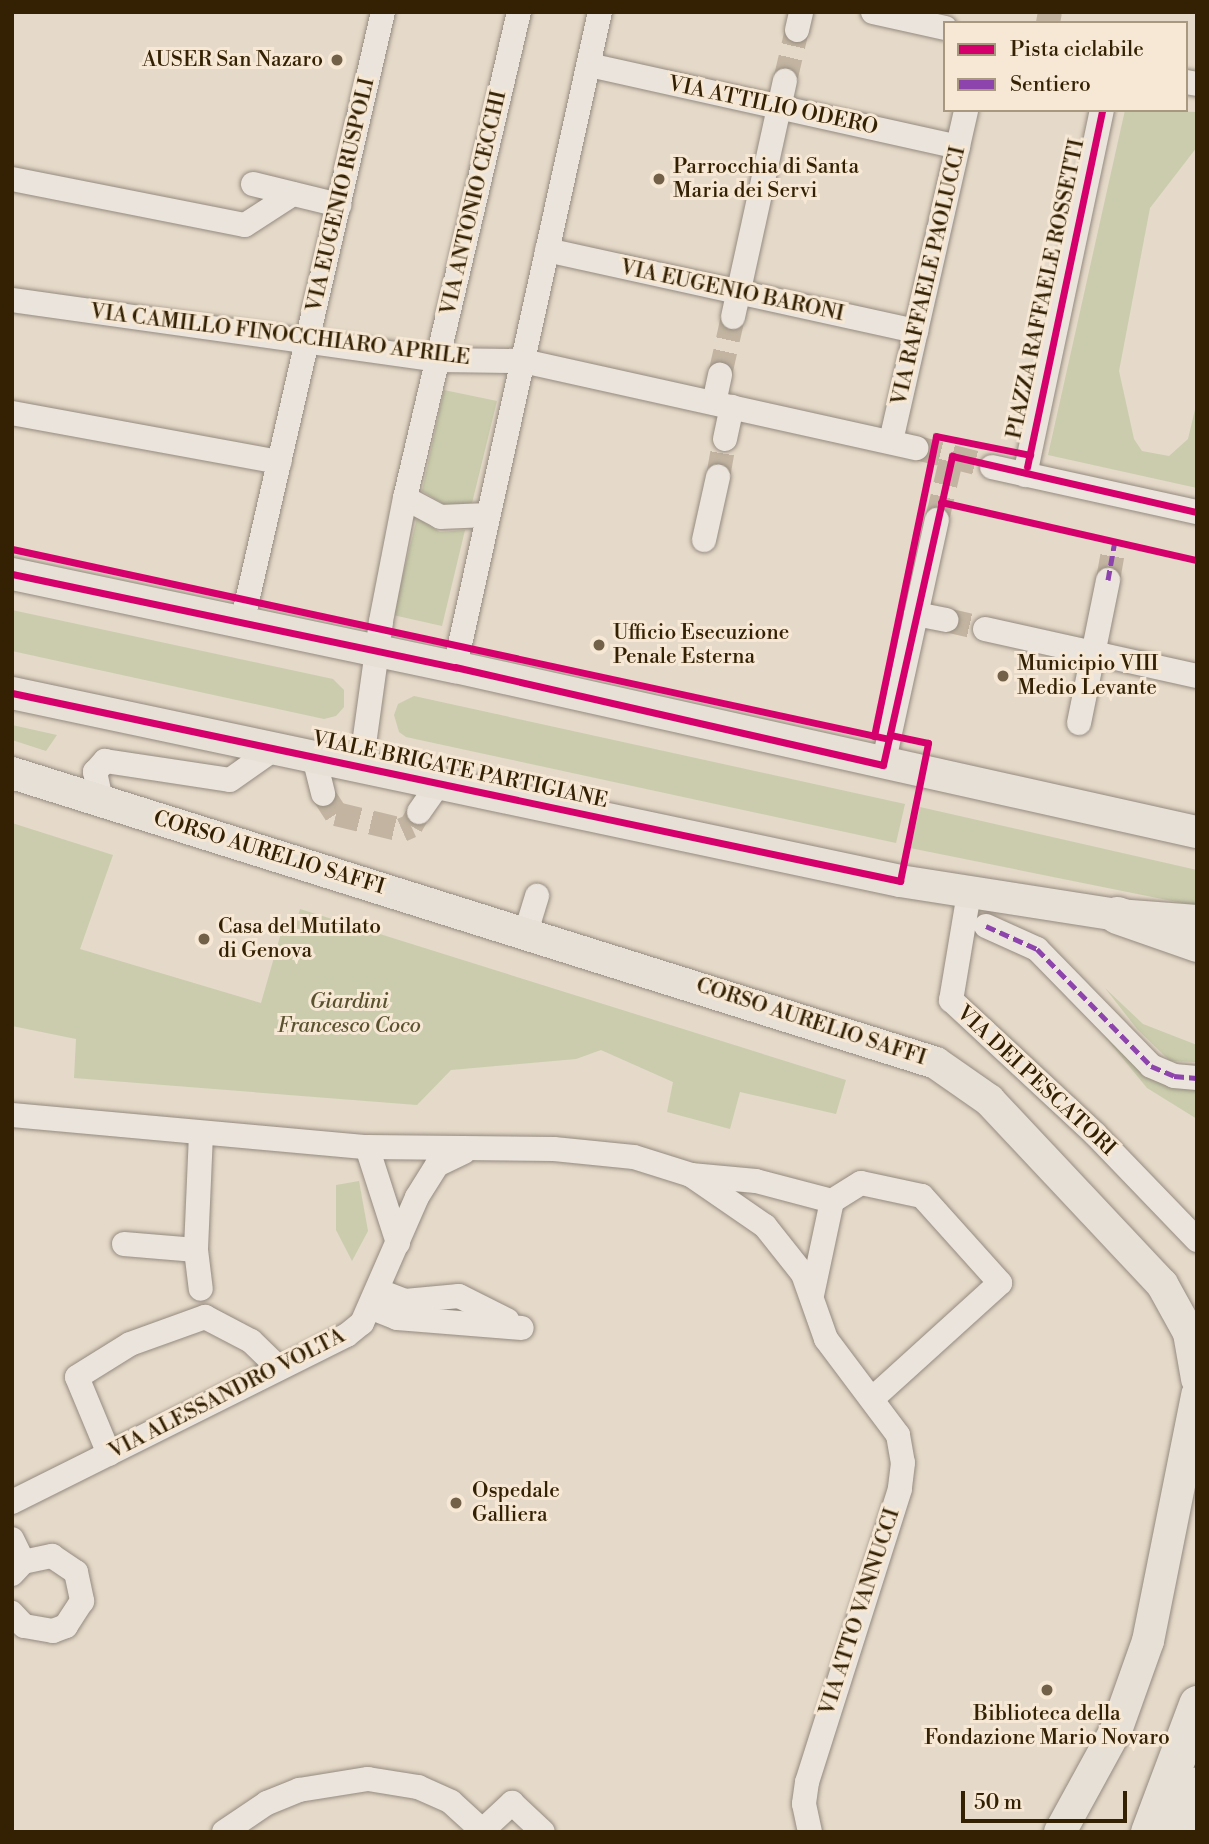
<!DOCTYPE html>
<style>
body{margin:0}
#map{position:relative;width:1209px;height:1844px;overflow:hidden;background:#e5d9c9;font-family:"Libre Bodoni",serif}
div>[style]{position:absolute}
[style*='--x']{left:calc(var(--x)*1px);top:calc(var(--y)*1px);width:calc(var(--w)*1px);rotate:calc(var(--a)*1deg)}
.green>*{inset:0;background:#caccad}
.minor-tunnel>*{height:24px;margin-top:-12px;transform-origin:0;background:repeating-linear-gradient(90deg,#c2b4a1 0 24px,transparent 0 36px)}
.roads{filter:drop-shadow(0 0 2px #958b7f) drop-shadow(0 0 2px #958b7f)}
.minor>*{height:24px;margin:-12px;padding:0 12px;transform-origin:12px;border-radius:12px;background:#eae4dc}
.major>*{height:32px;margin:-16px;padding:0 16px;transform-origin:16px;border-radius:16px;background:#e7e0d6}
.highway>*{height:37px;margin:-18.5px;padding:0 18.5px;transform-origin:18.5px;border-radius:18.5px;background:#e7e0d6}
.quiet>*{height:5px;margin-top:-2.5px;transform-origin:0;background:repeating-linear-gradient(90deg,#8e44ad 0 10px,transparent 0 15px)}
.cycleway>*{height:7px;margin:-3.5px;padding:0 3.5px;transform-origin:3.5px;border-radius:3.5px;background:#d6006c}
.dots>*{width:19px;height:19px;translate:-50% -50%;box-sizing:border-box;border:4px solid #f6e8d4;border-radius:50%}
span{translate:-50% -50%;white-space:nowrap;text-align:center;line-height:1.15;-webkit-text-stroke:6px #f6e8d4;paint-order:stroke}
.poi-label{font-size:21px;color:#342103}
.right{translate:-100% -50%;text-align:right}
.left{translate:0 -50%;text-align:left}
.street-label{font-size:21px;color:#342103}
.park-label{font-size:21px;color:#5a512f;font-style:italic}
.frame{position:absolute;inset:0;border:14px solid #342103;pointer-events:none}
.legend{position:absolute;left:943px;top:21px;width:245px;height:91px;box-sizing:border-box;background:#f6e8d4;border:2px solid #a89880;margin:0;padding:9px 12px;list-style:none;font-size:21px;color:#342103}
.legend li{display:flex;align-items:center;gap:14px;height:35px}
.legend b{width:35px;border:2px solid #a89880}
.scale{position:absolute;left:961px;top:1791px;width:166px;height:32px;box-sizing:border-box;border:4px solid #342103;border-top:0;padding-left:9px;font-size:21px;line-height:24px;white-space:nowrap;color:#342103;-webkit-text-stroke:5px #f6e8d4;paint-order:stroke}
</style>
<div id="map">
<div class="green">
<i style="clip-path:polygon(1125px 110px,1197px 112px,1197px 147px,1150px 208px,1119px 371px,1134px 439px,1142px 451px,1169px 456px,1188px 439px,1197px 401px,1197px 488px,1048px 455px)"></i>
<i style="clip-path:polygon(444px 390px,497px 401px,472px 503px,445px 505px,422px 491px)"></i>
<i style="clip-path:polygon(417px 518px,440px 532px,465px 530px,442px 626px,393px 615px)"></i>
<i style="clip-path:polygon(12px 610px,333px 679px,344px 690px,344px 707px,336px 716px,324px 719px,12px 651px)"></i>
<i style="clip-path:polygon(414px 696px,905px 804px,896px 843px,406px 737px,399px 732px,394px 715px,398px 704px)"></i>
<i style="clip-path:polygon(12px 725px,57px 735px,46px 751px,12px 740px)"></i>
<i style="clip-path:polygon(920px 807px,1197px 870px,1197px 906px,910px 848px)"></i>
<i style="clip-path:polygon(12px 823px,113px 855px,80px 949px,261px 1003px,281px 933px,292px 936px,300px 909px,846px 1080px,836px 1114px,740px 1092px,730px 1129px,667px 1112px,673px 1082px,601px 1050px,576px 1059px,451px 1070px,417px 1105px,74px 1078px,76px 1039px,12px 1026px)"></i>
<i style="clip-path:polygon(1105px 988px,1143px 1024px,1197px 1045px,1197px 1062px,1170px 1061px,1137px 1029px)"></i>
<i style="clip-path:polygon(1101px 1032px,1197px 1087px,1197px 1119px,1147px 1088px)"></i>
<i style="clip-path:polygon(359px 1181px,368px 1231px,352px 1261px,336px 1230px,336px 1185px)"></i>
</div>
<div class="minor-tunnel">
<i style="--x:1048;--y:23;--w:11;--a:-80"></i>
<i style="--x:785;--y:81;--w:52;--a:-76.8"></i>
<i style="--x:720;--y:375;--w:59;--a:-77.4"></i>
<i style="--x:917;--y:448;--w:77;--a:14.2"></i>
<i style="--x:718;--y:477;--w:39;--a:-80"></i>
<i style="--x:937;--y:520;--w:66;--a:-76.8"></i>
<i style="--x:1108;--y:580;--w:39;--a:-80"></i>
<i style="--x:946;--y:620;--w:40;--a:13"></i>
<i style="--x:323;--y:794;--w:24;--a:57"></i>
<i style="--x:336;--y:814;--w:68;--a:13.6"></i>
<i style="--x:402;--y:830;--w:10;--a:-24"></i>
<i style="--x:411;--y:826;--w:16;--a:-60"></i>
</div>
<div class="roads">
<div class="minor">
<i style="--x:873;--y:12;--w:74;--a:12.5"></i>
<i style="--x:797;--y:30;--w:18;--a:-77"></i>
<i style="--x:589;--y:65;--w:378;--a:12.5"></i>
<i style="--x:1186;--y:82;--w:11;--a:10"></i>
<i style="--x:12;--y:179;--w:237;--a:11.2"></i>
<i style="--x:245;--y:225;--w:57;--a:-32.9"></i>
<i style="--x:253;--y:184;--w:89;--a:13.7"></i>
<i style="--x:547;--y:250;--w:378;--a:12.4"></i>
<i style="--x:12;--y:300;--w:430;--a:8"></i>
<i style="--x:438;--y:360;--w:85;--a:0.7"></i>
<i style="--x:523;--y:361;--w:403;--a:12.5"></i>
<i style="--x:733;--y:317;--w:242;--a:-77.6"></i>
<i style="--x:714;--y:403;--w:29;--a:-78"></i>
<i style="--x:12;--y:413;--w:272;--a:10.4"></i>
<i style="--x:725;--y:439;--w:33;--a:-78"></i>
<i style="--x:891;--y:441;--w:339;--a:-77.2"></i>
<i style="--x:992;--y:467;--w:210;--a:12.4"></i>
<i style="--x:1025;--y:475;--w:373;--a:-78.1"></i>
<i style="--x:405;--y:498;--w:40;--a:28"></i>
<i style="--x:440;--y:517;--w:48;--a:-2.4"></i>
<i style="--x:704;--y:540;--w:65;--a:-77.5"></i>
<i style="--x:916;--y:614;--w:31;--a:11"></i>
<i style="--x:242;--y:623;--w:627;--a:-77.01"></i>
<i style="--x:985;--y:629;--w:217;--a:12.5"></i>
<i style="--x:455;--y:667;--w:671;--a:-77.52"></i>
<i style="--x:1079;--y:723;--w:146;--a:-78.5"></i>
<i style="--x:314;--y:757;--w:38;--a:76"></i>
<i style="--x:883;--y:765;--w:251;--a:-77.6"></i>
<i style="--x:361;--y:766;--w:146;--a:-82.1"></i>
<i style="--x:381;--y:621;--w:125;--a:-79"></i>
<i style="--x:405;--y:498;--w:499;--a:-76.8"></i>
<i style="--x:101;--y:800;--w:29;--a:-102"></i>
<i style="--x:95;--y:772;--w:15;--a:-48"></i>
<i style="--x:105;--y:761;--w:126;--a:8.6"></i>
<i style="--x:230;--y:780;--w:54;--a:-35.2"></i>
<i style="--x:419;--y:812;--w:35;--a:-55"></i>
<i style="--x:969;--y:893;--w:109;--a:99.5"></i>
<i style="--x:951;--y:1000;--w:197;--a:42.9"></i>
<i style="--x:1095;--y:1134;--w:147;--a:46.1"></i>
<i style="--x:986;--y:926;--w:56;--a:24.3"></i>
<i style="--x:1037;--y:949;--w:163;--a:45.7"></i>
<i style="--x:1151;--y:1066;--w:25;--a:23"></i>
<i style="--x:1174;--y:1076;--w:23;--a:5"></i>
<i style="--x:526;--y:932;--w:38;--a:-73"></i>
<i style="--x:12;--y:1115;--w:356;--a:5.2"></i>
<i style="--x:367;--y:1147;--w:187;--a:0.6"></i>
<i style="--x:554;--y:1149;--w:80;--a:5.7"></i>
<i style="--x:634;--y:1157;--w:60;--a:17.5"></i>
<i style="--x:691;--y:1175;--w:90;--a:34.6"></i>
<i style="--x:765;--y:1226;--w:61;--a:51.6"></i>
<i style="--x:803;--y:1274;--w:69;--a:70.5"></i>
<i style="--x:826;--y:1339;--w:120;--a:53.1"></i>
<i style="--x:898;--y:1435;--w:28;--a:80"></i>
<i style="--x:903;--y:1463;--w:26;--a:97"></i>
<i style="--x:900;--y:1489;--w:307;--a:107.6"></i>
<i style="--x:807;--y:1782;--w:22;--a:98"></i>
<i style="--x:804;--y:1804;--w:29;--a:78"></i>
<i style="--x:201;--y:1134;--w:116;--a:92.5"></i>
<i style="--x:196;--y:1250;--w:39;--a:83"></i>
<i style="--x:367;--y:1147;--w:101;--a:72.1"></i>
<i style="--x:691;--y:1175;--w:65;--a:5.3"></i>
<i style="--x:756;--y:1181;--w:79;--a:14.7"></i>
<i style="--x:832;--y:1201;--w:96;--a:102"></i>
<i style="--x:832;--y:1201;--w:34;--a:-32"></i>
<i style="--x:861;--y:1183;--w:62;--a:12"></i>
<i style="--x:922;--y:1196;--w:117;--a:48.1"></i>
<i style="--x:1000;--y:1283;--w:173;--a:137.8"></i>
<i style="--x:124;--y:1244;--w:72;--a:4.8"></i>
<i style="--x:379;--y:1291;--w:28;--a:21"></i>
<i style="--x:405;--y:1301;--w:54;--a:-5.3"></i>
<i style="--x:459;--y:1296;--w:54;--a:26.6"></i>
<i style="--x:370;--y:1307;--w:29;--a:22"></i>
<i style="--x:397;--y:1318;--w:125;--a:4.6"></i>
<i style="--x:109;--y:1454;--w:83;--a:-112.6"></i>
<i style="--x:77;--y:1377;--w:62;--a:-31.9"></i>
<i style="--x:130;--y:1344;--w:80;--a:-19.8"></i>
<i style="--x:205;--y:1317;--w:52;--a:27.6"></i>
<i style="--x:251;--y:1341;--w:39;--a:44"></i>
<i style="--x:12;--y:1502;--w:374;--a:-26.5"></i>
<i style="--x:347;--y:1335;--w:19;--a:-39"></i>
<i style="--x:362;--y:1323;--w:137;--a:-66.4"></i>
<i style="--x:417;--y:1197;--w:38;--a:-58"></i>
<i style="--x:437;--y:1165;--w:30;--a:-26"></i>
<i style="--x:12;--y:1539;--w:25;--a:64"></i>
<i style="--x:12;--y:1574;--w:16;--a:-47"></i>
<i style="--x:23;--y:1562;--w:30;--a:-12"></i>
<i style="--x:52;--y:1556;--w:29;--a:34"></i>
<i style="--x:76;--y:1572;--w:30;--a:78"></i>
<i style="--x:82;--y:1601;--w:30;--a:123"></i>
<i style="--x:66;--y:1626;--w:14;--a:159"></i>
<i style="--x:53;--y:1631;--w:29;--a:-170"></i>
<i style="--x:24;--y:1626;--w:18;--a:-133"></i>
<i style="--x:483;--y:1830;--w:40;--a:-43"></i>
<i style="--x:512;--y:1803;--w:42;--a:43.1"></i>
<i style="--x:224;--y:1832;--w:52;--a:-34"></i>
<i style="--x:267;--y:1803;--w:35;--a:-22"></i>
<i style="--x:299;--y:1790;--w:70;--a:-9.1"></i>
<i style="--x:368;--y:1779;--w:51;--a:9.1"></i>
<i style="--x:418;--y:1787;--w:36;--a:24"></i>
<i style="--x:451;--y:1802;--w:45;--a:42.3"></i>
</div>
<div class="major">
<i style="--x:12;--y:574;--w:453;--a:11.9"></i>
<i style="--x:455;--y:667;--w:760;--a:12.54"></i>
<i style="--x:12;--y:693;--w:908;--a:11.95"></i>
<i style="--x:900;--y:881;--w:220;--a:8.9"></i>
<i style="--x:1117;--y:915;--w:80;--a:4.3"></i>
<i style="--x:12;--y:773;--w:968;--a:17.42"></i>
<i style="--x:936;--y:1063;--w:65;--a:34.9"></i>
<i style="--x:989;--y:1100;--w:253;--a:46.8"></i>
<i style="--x:1162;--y:1284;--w:56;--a:61.1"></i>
<i style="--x:1189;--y:1333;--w:47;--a:80.1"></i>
<i style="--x:1060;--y:1832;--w:119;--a:-61.3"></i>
<i style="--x:1117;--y:1728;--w:92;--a:-70.4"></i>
<i style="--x:1148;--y:1641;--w:251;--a:-78.7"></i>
</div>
<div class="highway">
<i style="--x:1117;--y:915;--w:85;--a:19.3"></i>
<i style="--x:1149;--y:1832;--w:137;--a:-69.4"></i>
<i style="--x:1176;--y:1832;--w:51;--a:-65.9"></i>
</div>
</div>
<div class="quiet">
<i style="--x:1108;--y:580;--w:39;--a:-80"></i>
<i style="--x:986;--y:926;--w:56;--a:24.3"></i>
<i style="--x:1037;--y:949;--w:163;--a:45.7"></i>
<i style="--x:1151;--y:1066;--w:25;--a:23"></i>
<i style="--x:1174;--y:1076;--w:23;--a:5"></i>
</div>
<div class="cycleway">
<i style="--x:1027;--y:467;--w:365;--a:-78.1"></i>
<i style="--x:941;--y:502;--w:262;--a:12.8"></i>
<i style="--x:12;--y:549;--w:897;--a:12.22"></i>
<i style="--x:12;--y:574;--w:453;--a:11.9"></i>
<i style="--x:455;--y:667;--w:439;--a:12.9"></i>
<i style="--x:883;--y:765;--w:317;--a:-77.4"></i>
<i style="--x:952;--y:456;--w:251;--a:12.9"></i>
<i style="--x:12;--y:693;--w:908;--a:11.95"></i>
<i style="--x:900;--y:881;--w:141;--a:-78.5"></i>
<i style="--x:928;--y:743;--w:39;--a:-168"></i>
<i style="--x:874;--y:736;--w:306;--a:-78.3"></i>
<i style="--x:936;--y:436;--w:96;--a:11.4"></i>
</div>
<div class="dots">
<i style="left:337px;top:60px;background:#726148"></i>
<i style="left:659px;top:179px;background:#726148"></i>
<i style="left:599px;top:645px;background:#726148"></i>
<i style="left:1003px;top:676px;background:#726148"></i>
<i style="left:204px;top:939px;background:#726148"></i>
<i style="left:456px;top:1503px;background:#726148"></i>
<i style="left:1047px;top:1690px;background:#726148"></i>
</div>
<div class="poi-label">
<span class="right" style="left:323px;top:60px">AUSER San Nazaro</span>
<span class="left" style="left:673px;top:179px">Parrocchia di Santa<br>Maria dei Servi</span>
<span class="left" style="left:613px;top:645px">Ufficio Esecuzione<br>Penale Esterna</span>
<span class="left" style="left:1017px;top:676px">Municipio VIII<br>Medio Levante</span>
<span class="left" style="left:218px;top:939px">Casa del Mutilato<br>di Genova</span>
<span class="left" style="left:472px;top:1503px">Ospedale<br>Galliera</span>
<span style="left:1047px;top:1726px">Biblioteca della<br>Fondazione Mario Novaro</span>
</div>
<div class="street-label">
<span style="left:773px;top:106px;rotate:12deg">VIA ATTILIO ODERO</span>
<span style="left:341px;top:195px;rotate:-77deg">VIA EUGENIO RUSPOLI</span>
<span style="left:474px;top:203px;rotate:-77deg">VIA ANTONIO CECCHI</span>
<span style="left:929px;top:276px;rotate:-77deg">VIA RAFFAELE PAOLUCCI</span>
<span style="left:1046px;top:289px;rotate:-78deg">PIAZZA RAFFAELE ROSSETTI</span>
<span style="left:732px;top:291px;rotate:12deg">VIA EUGENIO BARONI</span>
<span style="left:280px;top:335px;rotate:7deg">VIA CAMILLO FINOCCHIARO APRILE</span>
<span style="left:460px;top:770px;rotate:12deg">VIALE BRIGATE PARTIGIANE</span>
<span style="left:269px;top:853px;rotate:17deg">CORSO AURELIO SAFFI</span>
<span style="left:811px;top:1022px;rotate:18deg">CORSO AURELIO SAFFI</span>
<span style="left:1036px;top:1081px;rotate:43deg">VIA DEI PESCATORI</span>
<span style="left:227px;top:1394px;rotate:-27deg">VIA ALESSANDRO VOLTA</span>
<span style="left:860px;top:1612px;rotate:-72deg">VIA ATTO VANNUCCI</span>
</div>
<div class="park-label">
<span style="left:349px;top:1014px">Giardini<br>Francesco Coco</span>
</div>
<div class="frame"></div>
<ul class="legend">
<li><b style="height:9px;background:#d6006c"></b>Pista ciclabile</li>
<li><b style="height:9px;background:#8e44ad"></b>Sentiero</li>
</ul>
<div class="scale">50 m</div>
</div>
